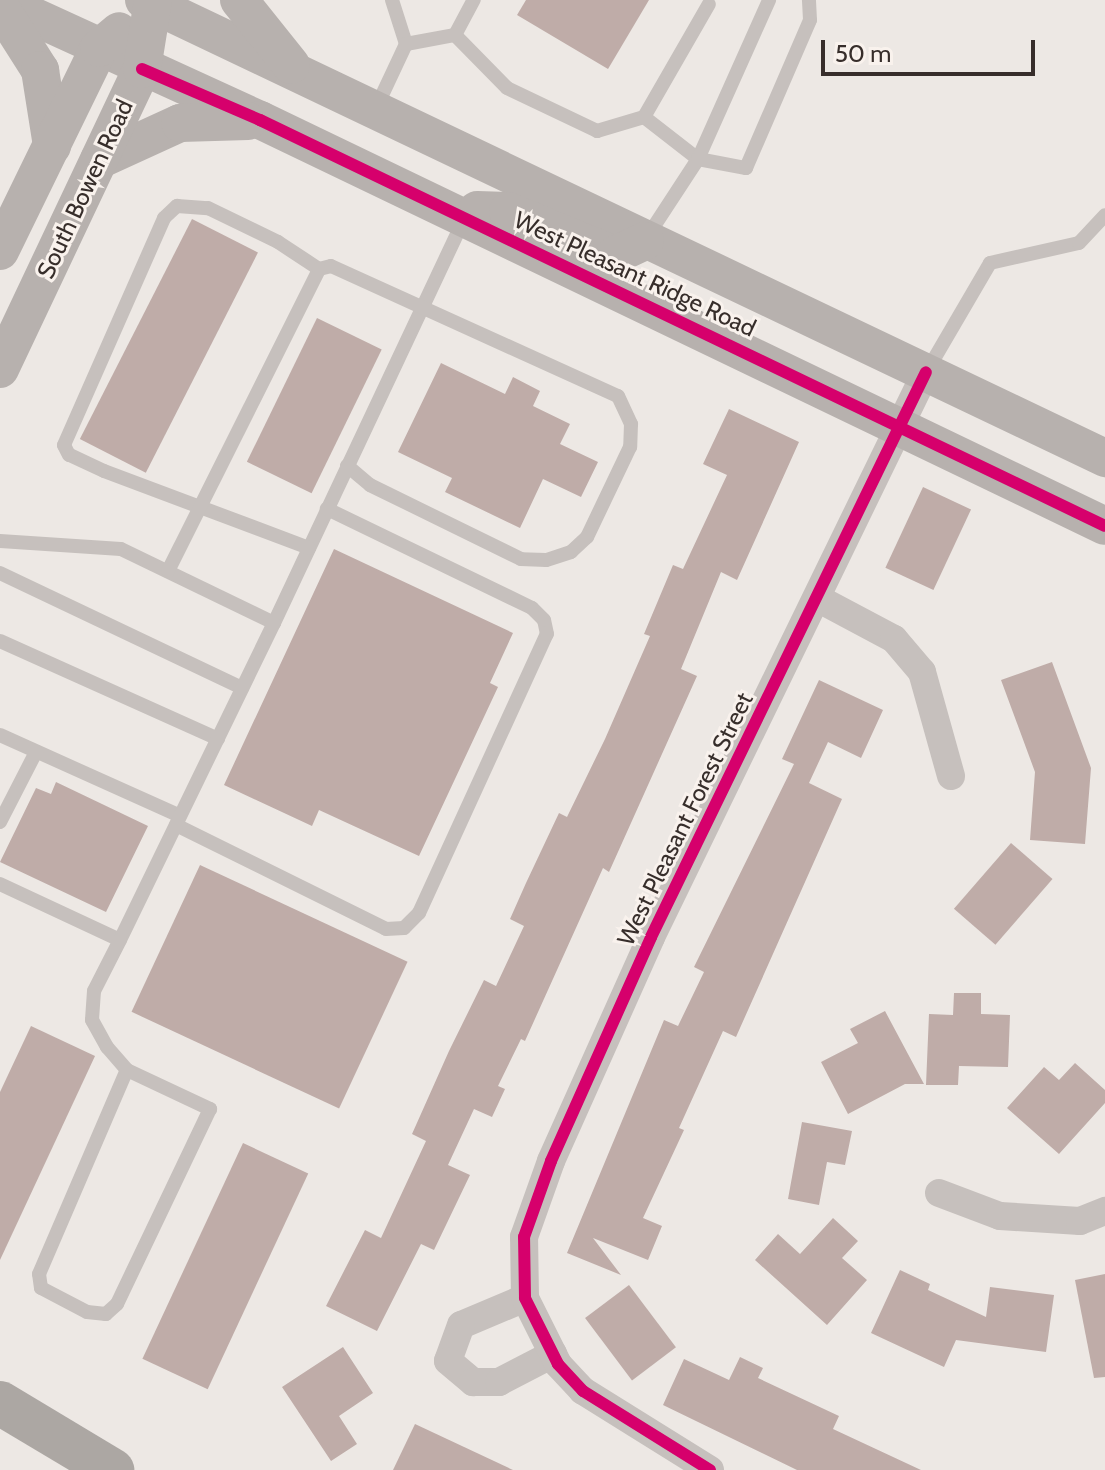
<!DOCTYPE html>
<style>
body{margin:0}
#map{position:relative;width:1105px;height:1470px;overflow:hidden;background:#ede8e4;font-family:Cabin,sans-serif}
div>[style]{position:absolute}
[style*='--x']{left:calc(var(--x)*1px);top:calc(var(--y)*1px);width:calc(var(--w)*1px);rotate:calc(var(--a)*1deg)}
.building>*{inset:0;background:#bfaca8;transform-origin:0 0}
.lane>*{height:14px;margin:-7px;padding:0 7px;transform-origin:7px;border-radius:7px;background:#c6c0bd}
.street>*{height:28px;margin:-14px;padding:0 14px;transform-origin:14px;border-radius:14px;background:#c6c0bd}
.secondary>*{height:38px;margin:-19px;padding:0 19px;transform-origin:19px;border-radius:19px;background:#b7b1ae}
.highway>*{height:44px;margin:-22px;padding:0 22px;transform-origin:22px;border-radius:22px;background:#aca7a3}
.cycleway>*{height:12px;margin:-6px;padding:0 6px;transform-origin:6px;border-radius:6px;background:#d6006c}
span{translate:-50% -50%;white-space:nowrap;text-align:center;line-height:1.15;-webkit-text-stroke:6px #f9f2ed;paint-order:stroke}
.street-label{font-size:24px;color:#372e2b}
.scale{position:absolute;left:821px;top:40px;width:214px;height:36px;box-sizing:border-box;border:4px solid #372e2b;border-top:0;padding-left:10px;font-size:24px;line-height:28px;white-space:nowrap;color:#372e2b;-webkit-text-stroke:6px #f9f2ed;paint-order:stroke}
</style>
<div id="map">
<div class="building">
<i style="clip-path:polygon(526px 0,649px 0,608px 69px,517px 15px)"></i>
<i style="left:192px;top:219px;width:74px;height:247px;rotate:27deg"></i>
<i style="left:317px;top:318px;width:72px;height:160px;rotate:26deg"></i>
<i style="clip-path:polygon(441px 363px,505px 394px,513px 377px,540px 391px,533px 406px,570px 424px,560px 444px,598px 462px,581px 497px,543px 479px,520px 528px,445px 492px,452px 478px,398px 452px)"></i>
<i style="clip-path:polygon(729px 409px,799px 442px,737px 580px,721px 572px,681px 669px,697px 676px,609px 872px,603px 868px,525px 1041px,521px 1039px,498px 1086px,505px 1089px,492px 1117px,474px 1109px,448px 1165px,470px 1175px,434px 1250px,421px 1244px,377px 1331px,326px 1306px,365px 1230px,381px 1238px,426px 1141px,412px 1134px,449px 1051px,484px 980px,496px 986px,524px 926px,510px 919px,526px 883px,559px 813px,567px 817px,605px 739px,650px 636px,644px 634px,673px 565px,683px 569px,727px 475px,703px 464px)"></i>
<i style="left:923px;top:487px;width:53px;height:89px;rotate:25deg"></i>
<i style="clip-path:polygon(334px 549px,513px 633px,490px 683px,498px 687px,419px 856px,319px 810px,312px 826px,224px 785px)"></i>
<i style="clip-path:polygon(1052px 662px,1091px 768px,1085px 844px,1030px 840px,1035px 772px,1001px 680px)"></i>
<i style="clip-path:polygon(819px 680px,883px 710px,861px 758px,828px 742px,809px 783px,842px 799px,736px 1037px,723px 1031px,679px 1128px,684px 1130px,643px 1218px,662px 1226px,648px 1260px,593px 1238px,621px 1275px,567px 1253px,664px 1020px,678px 1026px,704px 972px,694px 967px,794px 764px,782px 759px)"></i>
<i style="clip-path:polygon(56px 782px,148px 826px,106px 912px,0 862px,36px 788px,51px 794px)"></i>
<i style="left:1011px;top:843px;width:55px;height:87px;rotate:41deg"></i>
<i style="left:200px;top:865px;width:229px;height:162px;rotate:25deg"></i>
<i style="clip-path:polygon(954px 993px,981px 993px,981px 1014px,1010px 1015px,1008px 1067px,959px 1066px,958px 1085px,926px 1085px,929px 1014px,953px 1015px)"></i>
<i style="clip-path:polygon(885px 1011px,924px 1084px,905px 1084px,848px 1114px,821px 1062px,858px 1043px,850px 1029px)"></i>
<i style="clip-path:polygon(31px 1026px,95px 1056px,0 1260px,0 1092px)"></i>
<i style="clip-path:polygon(1075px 1063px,1105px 1090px,1105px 1103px,1059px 1154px,1007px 1108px,1044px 1067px,1059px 1080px)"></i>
<i style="clip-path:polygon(802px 1122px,852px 1131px,845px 1165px,827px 1162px,819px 1205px,788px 1199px)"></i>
<i style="left:243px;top:1143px;width:72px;height:238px;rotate:25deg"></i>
<i style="clip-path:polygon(833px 1218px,858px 1241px,842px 1258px,867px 1280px,827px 1325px,755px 1260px,778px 1234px,800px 1254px)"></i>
<i style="clip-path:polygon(900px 1270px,930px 1284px,928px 1290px,986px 1317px,990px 1287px,1054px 1295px,1046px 1352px,956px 1340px,944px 1367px,871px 1333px)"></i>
<i style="clip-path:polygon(1105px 1274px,1105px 1377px,1094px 1378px,1075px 1280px)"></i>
<i style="left:629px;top:1285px;width:78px;height:55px;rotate:53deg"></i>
<i style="clip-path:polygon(343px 1347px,373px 1393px,339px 1416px,357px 1444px,331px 1461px,282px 1387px)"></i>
<i style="clip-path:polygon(740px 1357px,763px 1368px,758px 1378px,839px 1416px,833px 1429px,921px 1470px,797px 1470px,663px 1405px,684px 1359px,729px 1380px)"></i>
<i style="clip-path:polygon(415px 1424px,513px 1470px,393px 1470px)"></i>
</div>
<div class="lane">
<i style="--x:392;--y:0;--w:46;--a:72.3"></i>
<i style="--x:455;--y:35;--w:74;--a:45.5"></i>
<i style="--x:507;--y:88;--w:100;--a:25.5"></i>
<i style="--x:597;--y:131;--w:49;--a:-16.6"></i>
<i style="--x:644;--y:117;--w:130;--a:-60.1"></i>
<i style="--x:455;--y:35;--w:40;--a:-62"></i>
<i style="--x:376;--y:108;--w:71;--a:-64.9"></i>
<i style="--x:406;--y:44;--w:50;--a:-10.4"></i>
<i style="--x:644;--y:117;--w:68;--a:37.9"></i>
<i style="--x:698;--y:159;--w:174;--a:-65.9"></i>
<i style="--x:647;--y:237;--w:93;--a:-56.8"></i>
<i style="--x:698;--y:159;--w:49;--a:10.6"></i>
<i style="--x:746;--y:168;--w:161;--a:-66.6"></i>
<i style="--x:810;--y:20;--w:20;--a:-93"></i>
<i style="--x:927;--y:371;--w:125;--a:-59.7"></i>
<i style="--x:990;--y:263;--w:91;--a:-12.7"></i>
<i style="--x:1079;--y:243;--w:38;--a:-47"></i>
<i style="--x:0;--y:541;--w:121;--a:3.8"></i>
<i style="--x:121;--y:549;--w:170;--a:25.8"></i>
<i style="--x:274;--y:623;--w:444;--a:-64.8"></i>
<i style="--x:309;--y:548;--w:219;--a:-159.4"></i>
<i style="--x:104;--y:471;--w:38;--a:-155"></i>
<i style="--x:69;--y:455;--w:11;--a:-117"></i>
<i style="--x:64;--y:445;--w:248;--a:-66.2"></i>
<i style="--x:164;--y:218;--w:18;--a:-43"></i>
<i style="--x:177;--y:206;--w:31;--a:4"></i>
<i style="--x:208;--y:208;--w:78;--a:25.9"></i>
<i style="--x:278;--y:242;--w:49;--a:33.4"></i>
<i style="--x:168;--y:571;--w:338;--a:-63.4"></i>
<i style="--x:319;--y:269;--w:12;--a:-14"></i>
<i style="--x:331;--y:266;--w:315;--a:24.4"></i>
<i style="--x:618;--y:396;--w:31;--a:65"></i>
<i style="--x:631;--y:424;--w:23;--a:92"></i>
<i style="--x:630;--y:447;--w:100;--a:115.5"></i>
<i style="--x:587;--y:537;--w:22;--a:137"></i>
<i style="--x:571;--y:552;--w:26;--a:162"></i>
<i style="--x:546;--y:560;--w:25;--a:-178"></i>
<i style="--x:521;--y:559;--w:168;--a:-153.9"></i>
<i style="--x:370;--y:485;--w:30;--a:-140"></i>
<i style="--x:0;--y:573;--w:268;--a:25.4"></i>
<i style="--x:0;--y:641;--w:239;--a:24.2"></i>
<i style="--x:0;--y:735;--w:197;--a:24.2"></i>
<i style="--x:0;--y:822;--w:79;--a:-62.8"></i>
<i style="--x:176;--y:825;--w:234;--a:26.3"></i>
<i style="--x:386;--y:929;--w:18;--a:-3"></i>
<i style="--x:404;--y:928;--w:21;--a:-45"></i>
<i style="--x:419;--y:913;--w:307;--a:-65.4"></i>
<i style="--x:547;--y:634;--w:14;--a:-102"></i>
<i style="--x:544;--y:620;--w:17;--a:-135"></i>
<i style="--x:532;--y:608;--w:228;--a:-154.2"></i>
<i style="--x:0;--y:884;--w:132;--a:25"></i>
<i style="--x:120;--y:940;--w:352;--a:-64.1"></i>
<i style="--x:120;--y:940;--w:57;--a:117"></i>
<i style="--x:94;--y:991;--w:29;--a:94"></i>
<i style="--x:92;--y:1020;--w:31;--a:61"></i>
<i style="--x:107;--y:1047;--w:30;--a:49"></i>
<i style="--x:127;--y:1070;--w:92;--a:25.2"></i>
<i style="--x:210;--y:1109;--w:216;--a:115.5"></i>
<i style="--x:117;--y:1304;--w:15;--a:138"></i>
<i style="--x:106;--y:1314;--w:19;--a:-174"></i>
<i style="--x:87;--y:1312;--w:52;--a:-152.4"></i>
<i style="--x:41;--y:1288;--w:14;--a:-98"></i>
<i style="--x:39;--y:1274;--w:222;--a:-66.7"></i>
</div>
<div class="street">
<i style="--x:817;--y:598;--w:87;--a:28"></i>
<i style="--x:894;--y:639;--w:43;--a:49.7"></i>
<i style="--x:922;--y:672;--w:108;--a:74.4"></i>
<i style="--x:939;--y:1193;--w:65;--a:20.7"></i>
<i style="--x:1000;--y:1216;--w:80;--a:3.6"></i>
<i style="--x:1080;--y:1221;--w:27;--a:-22"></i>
<i style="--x:525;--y:1298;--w:69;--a:157.1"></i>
<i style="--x:461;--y:1325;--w:38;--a:110"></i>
<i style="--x:448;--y:1361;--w:33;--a:40"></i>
<i style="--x:473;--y:1382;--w:26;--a:0"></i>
<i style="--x:499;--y:1382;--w:61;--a:-27.4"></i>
<i style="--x:710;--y:1470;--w:150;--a:-148.1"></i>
<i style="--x:583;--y:1391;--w:37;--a:-133"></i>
<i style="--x:558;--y:1364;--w:74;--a:-116.6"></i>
<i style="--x:525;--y:1298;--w:61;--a:-90.9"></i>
<i style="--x:524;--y:1237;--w:81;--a:-70.4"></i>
<i style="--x:551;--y:1161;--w:245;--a:-65.9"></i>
<i style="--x:651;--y:937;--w:628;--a:-64.05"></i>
</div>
<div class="secondary">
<i style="--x:144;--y:0;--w:1065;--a:25.48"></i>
<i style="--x:239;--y:0;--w:83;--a:51.3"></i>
<i style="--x:0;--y:1;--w:286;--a:24.6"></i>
<i style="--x:260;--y:120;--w:937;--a:25.66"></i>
<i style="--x:0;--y:7;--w:75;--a:57.6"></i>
<i style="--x:40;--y:70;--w:77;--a:81"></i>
<i style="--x:99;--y:160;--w:89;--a:-24.6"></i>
<i style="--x:180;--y:123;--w:68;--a:-1.7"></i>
<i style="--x:477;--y:210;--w:31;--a:2"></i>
<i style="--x:508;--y:211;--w:116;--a:22.4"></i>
<i style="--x:615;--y:255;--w:33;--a:-25"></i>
<i style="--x:0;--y:251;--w:226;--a:-64"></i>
<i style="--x:99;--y:48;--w:26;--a:-40"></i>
<i style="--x:0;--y:369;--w:332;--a:-64.7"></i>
<i style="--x:142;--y:69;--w:70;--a:-80.9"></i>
</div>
<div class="highway">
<i style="--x:0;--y:1403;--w:131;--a:30.9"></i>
</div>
<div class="cycleway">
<i style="--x:142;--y:69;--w:129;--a:23.4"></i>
<i style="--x:260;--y:120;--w:937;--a:25.66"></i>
<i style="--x:710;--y:1470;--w:150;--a:-148.1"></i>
<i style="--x:583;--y:1391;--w:37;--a:-133"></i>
<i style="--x:558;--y:1364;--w:74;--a:-116.6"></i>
<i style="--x:525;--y:1298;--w:61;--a:-90.9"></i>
<i style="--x:524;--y:1237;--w:81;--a:-70.4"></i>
<i style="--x:551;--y:1161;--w:245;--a:-65.9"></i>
<i style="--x:651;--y:937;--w:628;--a:-64.05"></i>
</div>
<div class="street-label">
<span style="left:85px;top:189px;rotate:-65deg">South Bowen Road</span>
<span style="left:635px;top:274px;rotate:25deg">West Pleasant Ridge Road</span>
<span style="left:685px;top:819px;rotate:-64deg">West Pleasant Forest Street</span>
</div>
<div class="scale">50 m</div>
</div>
